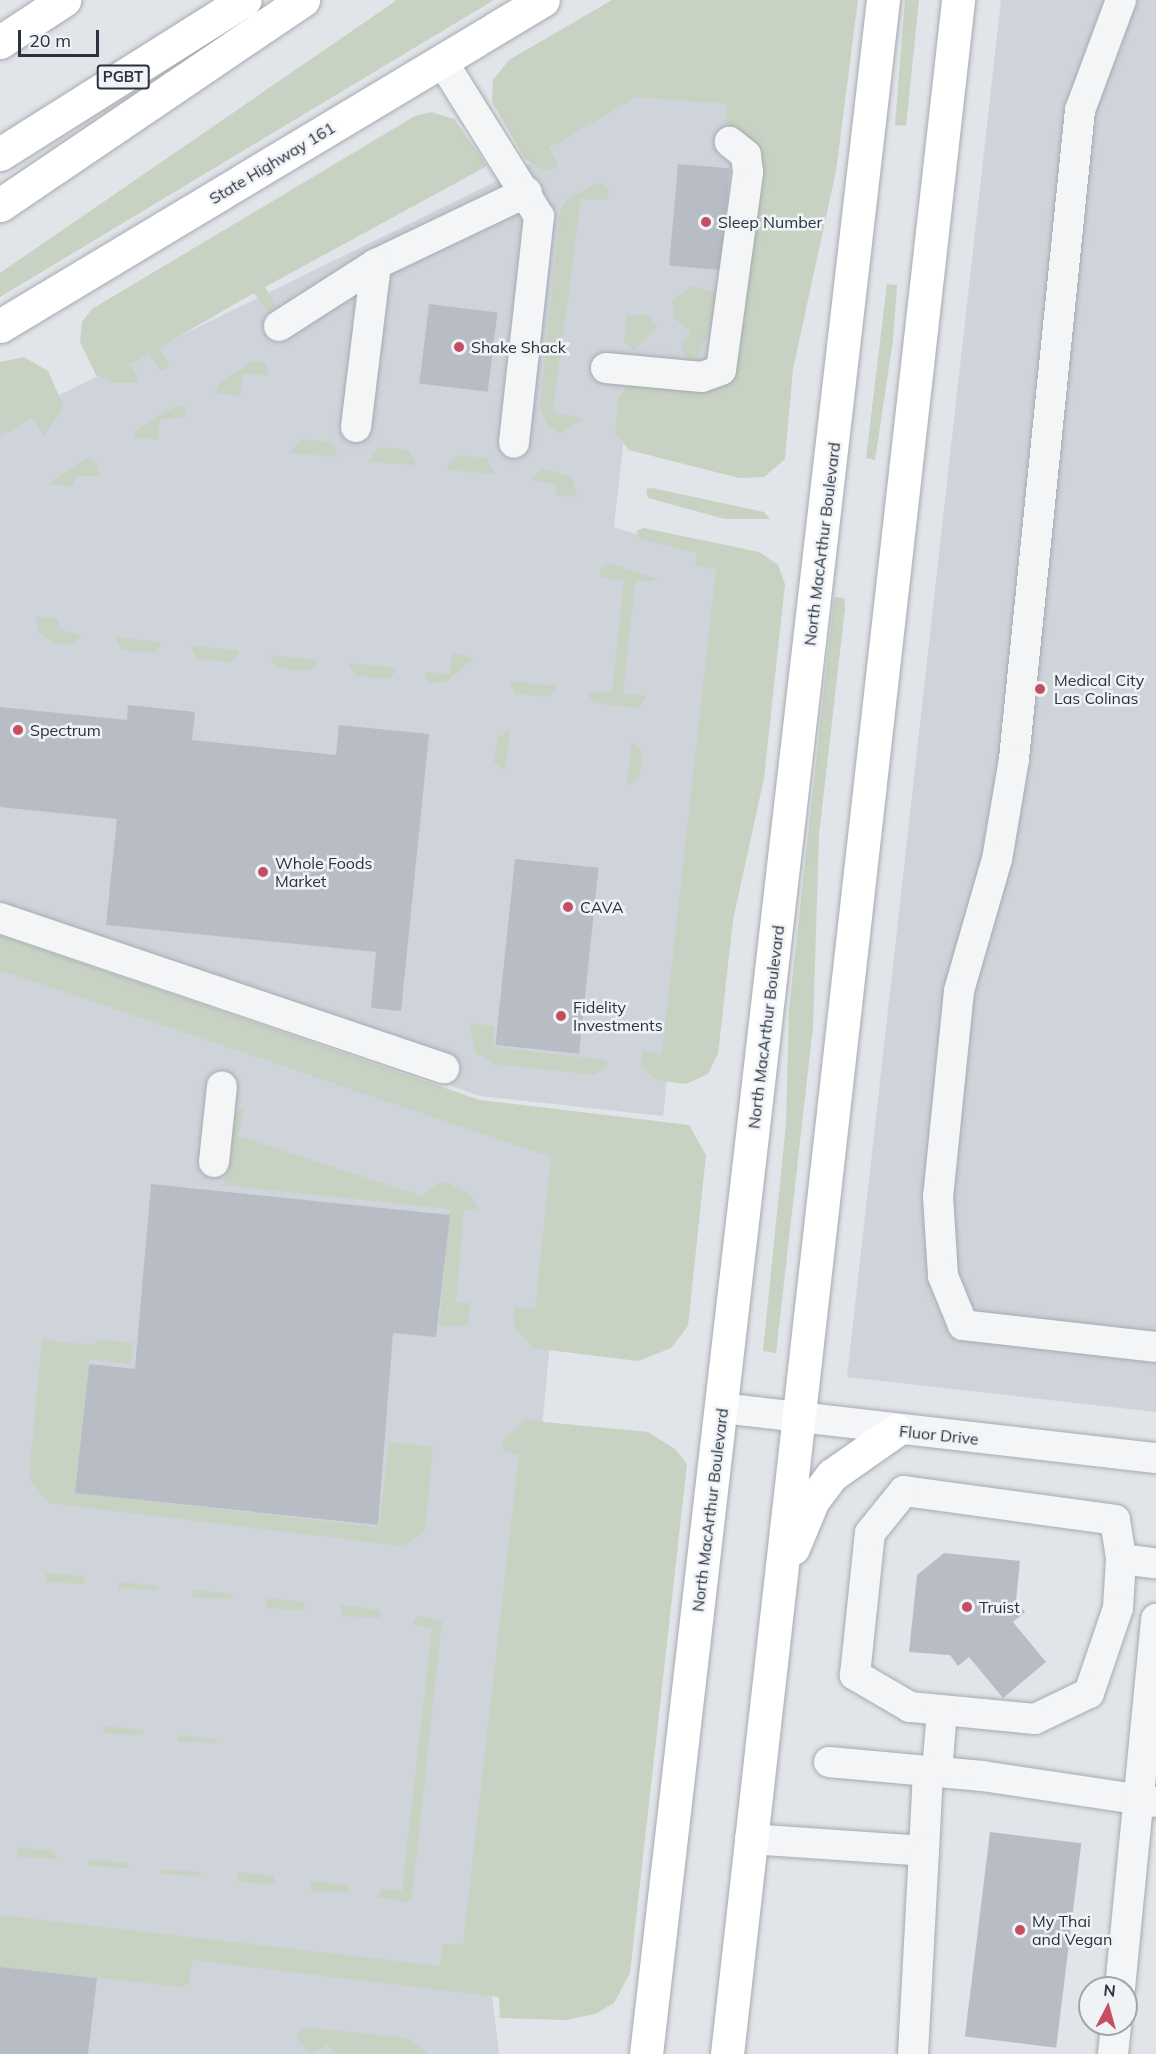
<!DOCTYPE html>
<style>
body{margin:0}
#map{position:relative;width:1156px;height:2054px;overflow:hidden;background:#e1e4e8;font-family:Mulish,sans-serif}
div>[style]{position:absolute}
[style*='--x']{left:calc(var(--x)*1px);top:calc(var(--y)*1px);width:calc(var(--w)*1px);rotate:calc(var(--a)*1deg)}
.built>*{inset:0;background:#cfd3da}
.green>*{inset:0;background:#c7d2c2}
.building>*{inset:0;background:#b8bdc5;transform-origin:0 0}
.roads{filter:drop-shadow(0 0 2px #a6abb2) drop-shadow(0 0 2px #a6abb2)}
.minor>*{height:30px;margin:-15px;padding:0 15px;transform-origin:15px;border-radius:15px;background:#f3f5f7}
.major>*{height:33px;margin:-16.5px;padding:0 16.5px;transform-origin:16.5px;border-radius:16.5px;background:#fff}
.highway>*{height:33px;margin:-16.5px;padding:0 16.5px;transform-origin:16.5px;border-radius:16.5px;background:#fff}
.dots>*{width:16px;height:16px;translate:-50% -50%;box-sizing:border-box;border:3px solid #f0f3f6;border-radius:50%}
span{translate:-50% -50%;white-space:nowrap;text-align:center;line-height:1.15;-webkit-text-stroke:5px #f0f3f6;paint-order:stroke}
.shield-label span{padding:2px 4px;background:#f0f3f6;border:2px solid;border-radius:4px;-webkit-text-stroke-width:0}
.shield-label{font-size:15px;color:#2a323f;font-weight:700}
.street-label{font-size:16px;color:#2a323f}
.poi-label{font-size:16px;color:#2a323f}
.left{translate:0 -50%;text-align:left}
.north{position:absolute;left:1078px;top:1976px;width:60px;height:60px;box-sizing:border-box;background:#f0f3f6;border:2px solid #a1a6ad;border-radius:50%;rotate:6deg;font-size:16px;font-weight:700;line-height:24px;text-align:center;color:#2a323f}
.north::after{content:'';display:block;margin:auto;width:21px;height:27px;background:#c54e63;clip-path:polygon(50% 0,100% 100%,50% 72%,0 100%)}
.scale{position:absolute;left:18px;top:30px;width:81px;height:27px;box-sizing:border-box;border:3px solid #2a323f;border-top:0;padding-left:8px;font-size:18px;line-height:21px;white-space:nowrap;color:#2a323f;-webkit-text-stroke:4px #f0f3f6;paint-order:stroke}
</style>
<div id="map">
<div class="built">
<i style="clip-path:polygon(1001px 0,1156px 0,1156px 1412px,847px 1377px)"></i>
<i style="clip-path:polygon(624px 94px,756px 107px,732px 389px,629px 391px,614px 527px,722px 562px,663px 1116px,480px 1096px,0 927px,0 424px,521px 169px)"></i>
<i style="clip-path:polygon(0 947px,568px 1152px,490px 1979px,499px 2054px,0 2054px)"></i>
</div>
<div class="green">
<i style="clip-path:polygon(397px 0,494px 0,0 297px,0 273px)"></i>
<i style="clip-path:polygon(612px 0,858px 0,836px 171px,793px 369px,785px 459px,764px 477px,739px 478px,629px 450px,615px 432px,619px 397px,630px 383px,705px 386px,741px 132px,726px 125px,726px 104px,636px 97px,549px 148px,559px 167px,545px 171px,525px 159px,492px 102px,493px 80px,509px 60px)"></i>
<i style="clip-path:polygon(905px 0,919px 0,906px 126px,895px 125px)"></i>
<i style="clip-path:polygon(431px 112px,454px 119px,487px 166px,265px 287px,276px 306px,268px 312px,254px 293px,159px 348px,170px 367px,160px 371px,149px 353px,130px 364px,140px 383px,112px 383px,96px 375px,80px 342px,82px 322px,92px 309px,415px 116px)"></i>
<i style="clip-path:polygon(600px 182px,609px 190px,608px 200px,581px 199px,553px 411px,583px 419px,561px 433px,548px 427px,540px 407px,560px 211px,567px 200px)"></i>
<i style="clip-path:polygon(887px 284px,897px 285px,893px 340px,875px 460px,866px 458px)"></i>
<i style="clip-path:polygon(692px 286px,717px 293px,713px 324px,694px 363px,688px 363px,681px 345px,691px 332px,674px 318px,672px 301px)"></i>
<i style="clip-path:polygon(627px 315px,649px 315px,657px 327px,634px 350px,624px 343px)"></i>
<i style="clip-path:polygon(24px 357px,48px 371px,63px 405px,44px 437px,33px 417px,0 437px,0 362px)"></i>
<i style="clip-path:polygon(253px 361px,266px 363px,269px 375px,243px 374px,241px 396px,215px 393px,220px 382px)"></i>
<i style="clip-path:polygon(178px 405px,186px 408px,184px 418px,160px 419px,158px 440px,133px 437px,137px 429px)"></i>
<i style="clip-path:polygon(301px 439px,331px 442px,338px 457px,290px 453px)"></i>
<i style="clip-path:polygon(379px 447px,409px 450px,416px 465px,368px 462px)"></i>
<i style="clip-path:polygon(457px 455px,487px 458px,495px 474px,446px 470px)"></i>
<i style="clip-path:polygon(87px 458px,98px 465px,99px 476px,75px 476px,74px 486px,49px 484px)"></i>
<i style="clip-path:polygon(541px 468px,571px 477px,578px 497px,555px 495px,556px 484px,532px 480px)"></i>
<i style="clip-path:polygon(652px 488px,764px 512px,770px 519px,725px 519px,648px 498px,646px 489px)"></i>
<i style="clip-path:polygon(644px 528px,759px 552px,778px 565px,785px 584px,764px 778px,733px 920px,718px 1054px,708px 1074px,686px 1084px,656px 1080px,641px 1067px,643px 1051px,662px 1053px,716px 569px,695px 565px,696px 553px,639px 538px,636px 531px)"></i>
<i style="clip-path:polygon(609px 563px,659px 580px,635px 582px,623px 693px,647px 696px,639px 708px,594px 703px,587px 693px,612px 692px,624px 581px,600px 577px,601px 567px)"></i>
<i style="clip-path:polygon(834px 597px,844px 598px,845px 608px,819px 835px,813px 1027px,776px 1353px,763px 1351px,786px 1124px,789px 1010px)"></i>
<i style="clip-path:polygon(36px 617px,59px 619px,59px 629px,82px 636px,71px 645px,53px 643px,38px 632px)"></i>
<i style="clip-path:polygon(114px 637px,161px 642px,161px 646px,154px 653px,121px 650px)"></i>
<i style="clip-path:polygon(191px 646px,239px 650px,238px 655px,229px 662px,198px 659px)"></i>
<i style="clip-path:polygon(452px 653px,473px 658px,446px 682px,429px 683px,425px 672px,450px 674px)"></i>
<i style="clip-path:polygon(269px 655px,317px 660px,317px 664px,308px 671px,277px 668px)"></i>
<i style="clip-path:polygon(348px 663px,396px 668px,395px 672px,389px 679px,356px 676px)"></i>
<i style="clip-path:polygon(509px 681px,557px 686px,549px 697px,516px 694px)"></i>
<i style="clip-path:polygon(510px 730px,505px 771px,494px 762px,497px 738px)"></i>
<i style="clip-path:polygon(632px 743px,642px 752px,640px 776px,627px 785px)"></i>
<i style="clip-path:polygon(0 935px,480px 1100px,689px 1125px,706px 1155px,688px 1326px,671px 1348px,638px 1361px,532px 1348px,514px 1325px,514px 1307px,535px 1309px,551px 1157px,0 970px)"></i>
<i style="clip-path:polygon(469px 1023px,494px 1026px,493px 1047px,607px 1060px,607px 1066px,595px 1075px,494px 1064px,476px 1053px)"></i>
<i style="clip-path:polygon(244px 1108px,238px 1136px,422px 1196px,443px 1181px,470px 1194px,479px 1211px,464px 1210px,456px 1302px,470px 1303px,468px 1326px,439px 1326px,450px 1209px,224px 1185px,232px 1116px)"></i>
<i style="clip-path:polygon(96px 1339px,133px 1343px,131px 1364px,89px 1359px,75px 1493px,379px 1527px,389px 1442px,433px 1447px,425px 1531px,403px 1546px,48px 1503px,29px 1477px,42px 1340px,95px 1345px)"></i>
<i style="clip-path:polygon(524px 1420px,648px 1432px,675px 1449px,687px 1464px,630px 1973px,614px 2003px,595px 2014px,565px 2020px,500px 2018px,499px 1997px,192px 1960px,189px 1983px,183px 1987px,0 1967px,0 1915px,440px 1966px,443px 1944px,463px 1944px,519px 1454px,503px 1451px,503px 1442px)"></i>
<i style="clip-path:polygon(46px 1573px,83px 1576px,86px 1584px,45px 1582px)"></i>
<i style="clip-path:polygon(119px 1582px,157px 1586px,159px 1590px,118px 1588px)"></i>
<i style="clip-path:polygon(194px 1590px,231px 1594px,233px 1599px,192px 1597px)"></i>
<i style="clip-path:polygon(267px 1598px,303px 1602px,307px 1610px,266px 1608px)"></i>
<i style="clip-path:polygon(341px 1605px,379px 1610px,380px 1618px,342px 1616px)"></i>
<i style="clip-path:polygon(417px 1616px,442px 1621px,412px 1897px,407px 1902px,378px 1897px,381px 1889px,402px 1891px,432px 1628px,412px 1624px)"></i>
<i style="clip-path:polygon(104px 1726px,142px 1730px,144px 1735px,103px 1733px)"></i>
<i style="clip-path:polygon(178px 1735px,215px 1739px,218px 1743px,177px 1741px)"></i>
<i style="clip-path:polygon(17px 1847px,54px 1851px,57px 1859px,18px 1857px)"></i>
<i style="clip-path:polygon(89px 1859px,127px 1863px,129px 1868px,88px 1866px)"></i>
<i style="clip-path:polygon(160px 1869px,200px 1872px,202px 1876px,162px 1874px)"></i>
<i style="clip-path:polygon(237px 1872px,273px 1876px,276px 1884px,238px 1882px)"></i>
<i style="clip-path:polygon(310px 1881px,347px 1885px,349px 1893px,311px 1891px)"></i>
<i style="clip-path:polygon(310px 2028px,407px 2038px,429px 2054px,335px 2054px,328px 2045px,310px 2054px,297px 2039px,299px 2030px)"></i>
</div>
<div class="building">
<i style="left:678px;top:164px;width:52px;height:102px;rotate:5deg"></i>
<i style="left:429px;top:304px;width:69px;height:80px;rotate:7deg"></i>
<i style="clip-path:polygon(128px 705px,195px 712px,192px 740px,336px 755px,339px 725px,429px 734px,401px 1011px,371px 1008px,376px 952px,106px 925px,117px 819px,0 807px,0 707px,127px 720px)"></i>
<i style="left:515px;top:859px;width:84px;height:187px;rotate:6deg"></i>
<i style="clip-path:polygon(151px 1184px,450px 1215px,436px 1337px,393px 1333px,378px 1525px,75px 1493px,89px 1364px,135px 1369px)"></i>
<i style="clip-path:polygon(944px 1553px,1020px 1561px,1016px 1601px,1025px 1612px,1013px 1622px,1046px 1662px,1003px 1698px,969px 1657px,958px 1666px,950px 1655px,909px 1652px,917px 1575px)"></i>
<i style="left:990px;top:1832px;width:92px;height:206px;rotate:7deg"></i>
<i style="clip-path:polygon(0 1967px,97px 1978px,88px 2054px,0 2054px)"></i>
</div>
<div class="roads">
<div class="minor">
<i style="--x:1121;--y:0;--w:117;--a:110.4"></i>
<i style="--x:1080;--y:110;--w:652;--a:95.81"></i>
<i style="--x:1014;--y:759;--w:101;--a:99.6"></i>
<i style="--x:997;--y:859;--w:137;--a:106.1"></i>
<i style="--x:959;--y:991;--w:206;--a:95.8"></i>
<i style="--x:938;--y:1196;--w:80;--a:86.4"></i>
<i style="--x:943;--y:1276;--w:53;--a:67.8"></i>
<i style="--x:963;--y:1325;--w:194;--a:6.5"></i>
<i style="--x:442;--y:61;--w:183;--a:58"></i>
<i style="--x:539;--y:216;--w:228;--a:96.3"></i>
<i style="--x:279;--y:326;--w:115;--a:-32.6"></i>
<i style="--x:376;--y:264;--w:167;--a:-25.5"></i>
<i style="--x:606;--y:368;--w:96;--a:5.4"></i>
<i style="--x:702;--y:377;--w:20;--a:-20"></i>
<i style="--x:721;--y:370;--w:200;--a:-82.2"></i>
<i style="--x:748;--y:172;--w:17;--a:-97"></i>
<i style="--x:746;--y:155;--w:21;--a:-141"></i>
<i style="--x:356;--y:427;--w:164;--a:-83"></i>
<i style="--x:0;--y:918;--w:469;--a:18.7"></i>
<i style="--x:214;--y:1162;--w:76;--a:-84"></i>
<i style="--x:722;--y:1408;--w:437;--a:6.6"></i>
<i style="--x:904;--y:1491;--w:213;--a:7.8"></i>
<i style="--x:1115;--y:1520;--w:39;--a:81"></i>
<i style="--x:1121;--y:1559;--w:49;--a:93.5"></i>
<i style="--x:1118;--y:1608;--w:90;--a:108.8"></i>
<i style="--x:1089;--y:1693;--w:60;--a:154.3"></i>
<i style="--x:1035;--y:1719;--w:126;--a:-174.5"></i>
<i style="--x:910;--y:1707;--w:64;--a:-149.8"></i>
<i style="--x:855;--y:1675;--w:143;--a:-84"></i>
<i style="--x:870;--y:1533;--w:54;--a:-51"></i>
<i style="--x:1121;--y:1559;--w:35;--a:7"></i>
<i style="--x:829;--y:1762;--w:154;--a:5.2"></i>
<i style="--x:982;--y:1776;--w:176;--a:8.5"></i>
<i style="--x:937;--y:1772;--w:62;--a:-85.4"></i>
<i style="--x:750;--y:1839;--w:174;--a:3.9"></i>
<i style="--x:924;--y:1851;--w:80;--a:-87.1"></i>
<i style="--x:1120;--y:1988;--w:371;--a:-84.4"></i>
<i style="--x:913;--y:2054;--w:203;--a:-86.9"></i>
<i style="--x:1113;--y:2054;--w:30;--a:-84"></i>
</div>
<div class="major">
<i style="--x:0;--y:326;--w:633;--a:-30.98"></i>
<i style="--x:793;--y:1548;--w:52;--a:-67.4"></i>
<i style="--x:813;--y:1500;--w:31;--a:-53"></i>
<i style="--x:832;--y:1475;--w:78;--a:-35.1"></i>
<i style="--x:646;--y:2054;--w:2068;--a:-83.42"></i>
<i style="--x:727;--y:2054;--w:2067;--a:-83.58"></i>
</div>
<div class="highway">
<i style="--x:0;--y:42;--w:77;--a:-33.3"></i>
<i style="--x:0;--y:154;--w:289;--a:-32.2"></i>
<i style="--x:0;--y:205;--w:366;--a:-34.1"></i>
</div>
</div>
<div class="dots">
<i style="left:706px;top:222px;background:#c54e63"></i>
<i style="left:459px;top:347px;background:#c54e63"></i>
<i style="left:1040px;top:689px;background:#c54e63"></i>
<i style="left:18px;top:730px;background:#c54e63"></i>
<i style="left:263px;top:872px;background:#c54e63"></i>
<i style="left:568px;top:907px;background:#c54e63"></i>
<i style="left:561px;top:1016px;background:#c54e63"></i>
<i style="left:967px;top:1607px;background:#c54e63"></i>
<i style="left:1020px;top:1930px;background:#c54e63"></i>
</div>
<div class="shield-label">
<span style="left:123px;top:77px">PGBT</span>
</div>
<div class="street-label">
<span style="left:272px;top:163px;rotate:-31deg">State Highway 161</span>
<span style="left:822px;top:544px;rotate:-83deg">North MacArthur Boulevard</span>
<span style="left:766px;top:1027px;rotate:-83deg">North MacArthur Boulevard</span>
<span style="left:939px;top:1435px;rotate:6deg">Fluor Drive</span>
<span style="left:710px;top:1510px;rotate:-83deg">North MacArthur Boulevard</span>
</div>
<div class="poi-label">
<span class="left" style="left:718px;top:222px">Sleep Number</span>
<span class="left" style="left:471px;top:347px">Shake Shack</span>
<span class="left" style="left:1054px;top:689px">Medical City<br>Las Colinas</span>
<span class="left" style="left:30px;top:730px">Spectrum</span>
<span class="left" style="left:275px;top:872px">Whole Foods<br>Market</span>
<span class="left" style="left:580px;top:907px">CAVA</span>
<span class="left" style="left:573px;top:1016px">Fidelity<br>Investments</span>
<span class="left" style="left:979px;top:1607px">Truist</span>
<span class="left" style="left:1032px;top:1930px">My Thai<br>and Vegan</span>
</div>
<div class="north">N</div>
<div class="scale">20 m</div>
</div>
